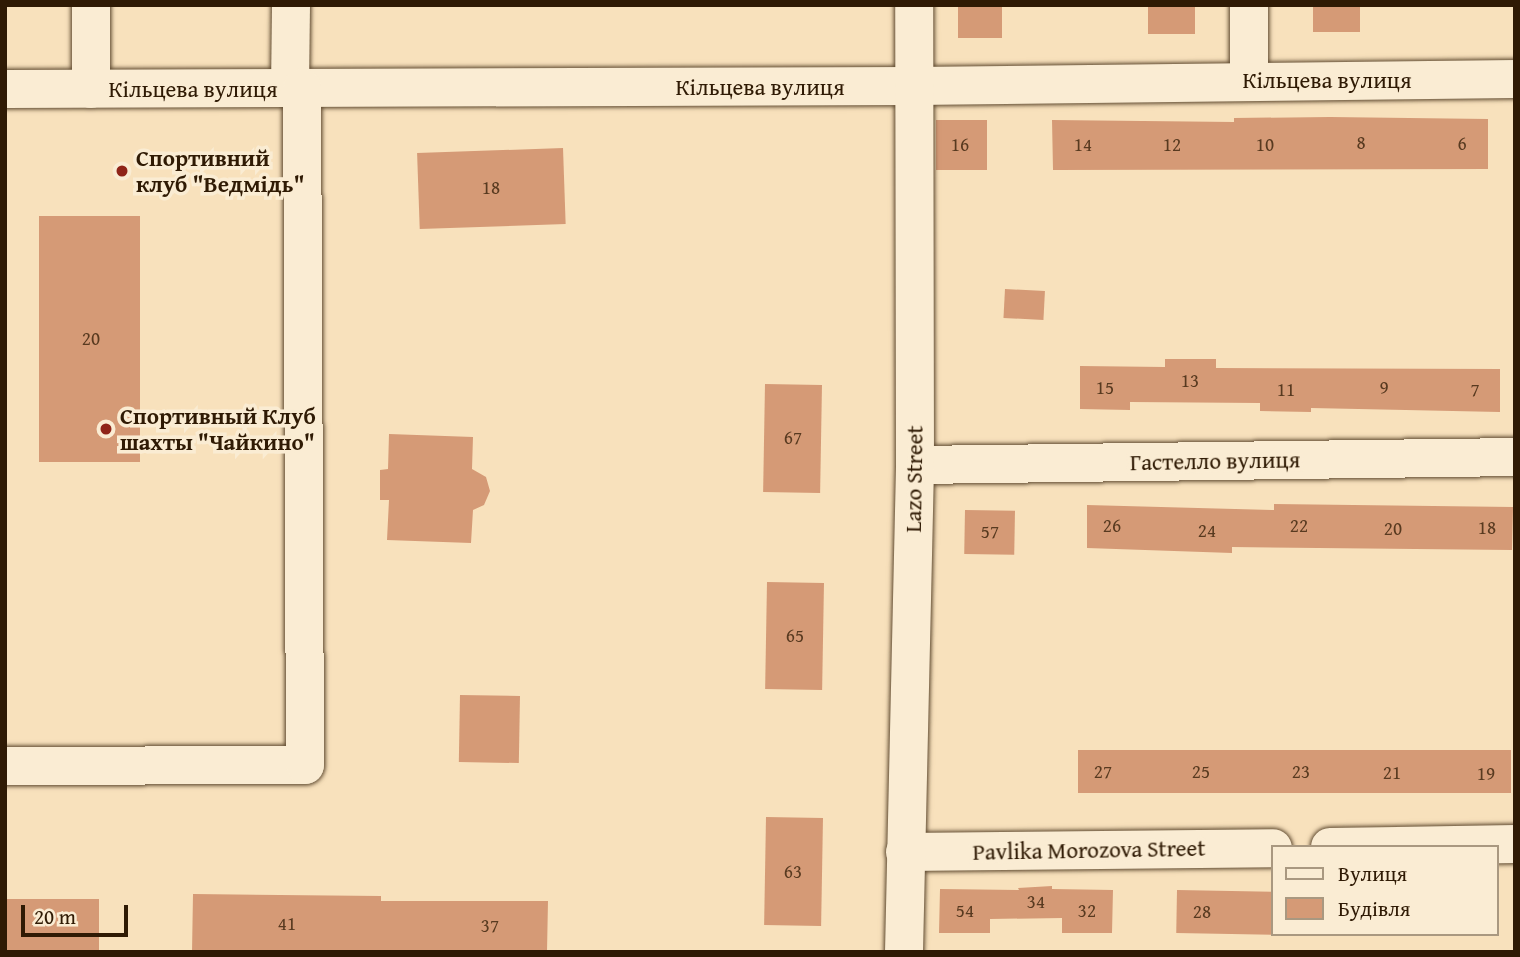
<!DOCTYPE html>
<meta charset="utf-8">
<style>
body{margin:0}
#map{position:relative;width:1520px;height:957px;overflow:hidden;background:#f8e1bc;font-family:"Gentium Book Plus",serif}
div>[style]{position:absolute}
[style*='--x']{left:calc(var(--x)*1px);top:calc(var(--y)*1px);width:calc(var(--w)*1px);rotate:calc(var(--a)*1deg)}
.building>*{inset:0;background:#d59a76;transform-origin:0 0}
.roads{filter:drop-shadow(0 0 2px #614c32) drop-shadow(0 0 2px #614c32)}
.minor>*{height:38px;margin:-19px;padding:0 19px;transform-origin:19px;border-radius:19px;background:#faecd3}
.dots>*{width:19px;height:19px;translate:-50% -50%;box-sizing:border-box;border:4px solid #faecd3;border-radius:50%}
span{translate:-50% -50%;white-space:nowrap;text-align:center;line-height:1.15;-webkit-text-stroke:7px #faecd3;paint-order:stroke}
.number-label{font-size:19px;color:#583a20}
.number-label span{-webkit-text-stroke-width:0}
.street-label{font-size:23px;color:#2f1a04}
.poi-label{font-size:23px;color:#2f1a04;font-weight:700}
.left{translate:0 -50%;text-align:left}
.frame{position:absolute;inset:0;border:7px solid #2f1a04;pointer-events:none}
.legend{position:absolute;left:1271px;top:845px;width:228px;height:91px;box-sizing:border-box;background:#faecd3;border:2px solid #a99880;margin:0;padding:9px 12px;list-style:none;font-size:21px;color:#2f1a04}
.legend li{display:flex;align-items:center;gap:14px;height:35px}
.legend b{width:35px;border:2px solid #a99880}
.scale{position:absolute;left:21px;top:905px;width:107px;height:32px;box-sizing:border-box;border:4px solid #2f1a04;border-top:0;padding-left:9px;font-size:21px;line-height:24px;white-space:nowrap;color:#2f1a04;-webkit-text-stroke:5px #faecd3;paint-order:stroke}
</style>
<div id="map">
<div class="building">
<i style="left:958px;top:5px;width:44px;height:33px"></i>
<i style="left:1148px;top:5px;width:47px;height:29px"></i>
<i style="left:1313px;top:5px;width:47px;height:27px"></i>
<i style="clip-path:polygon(1330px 117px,1488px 119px,1488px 169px,1053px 170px,1052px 120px,1234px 122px,1234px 118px)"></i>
<i style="left:936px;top:120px;width:51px;height:50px"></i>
<i style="left:563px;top:148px;width:76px;height:146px;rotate:88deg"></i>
<i style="left:140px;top:216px;width:246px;height:101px;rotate:90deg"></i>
<i style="left:1005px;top:289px;width:40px;height:29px;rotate:3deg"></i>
<i style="clip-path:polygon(1165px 359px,1216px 359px,1216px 368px,1500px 369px,1500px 412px,1311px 408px,1311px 412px,1260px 411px,1260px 403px,1130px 402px,1130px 410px,1080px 409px,1080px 366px,1165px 367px)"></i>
<i style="left:765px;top:384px;width:57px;height:108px;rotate:1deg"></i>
<i style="clip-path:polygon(389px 434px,473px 437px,472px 469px,486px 477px,490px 491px,484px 505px,473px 510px,471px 543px,387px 540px,389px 500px,380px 500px,380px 470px,388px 469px)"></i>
<i style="clip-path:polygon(1274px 504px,1513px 507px,1512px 550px,1232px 547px,1232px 553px,1087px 548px,1087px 505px,1274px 510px)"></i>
<i style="left:965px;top:510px;width:50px;height:44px;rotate:1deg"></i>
<i style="left:767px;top:582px;width:57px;height:107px;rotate:1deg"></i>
<i style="left:460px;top:695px;width:60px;height:67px;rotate:1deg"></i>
<i style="left:1078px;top:750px;width:433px;height:43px"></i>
<i style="left:766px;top:817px;width:57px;height:108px;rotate:1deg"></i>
<i style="clip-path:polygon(1052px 886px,1052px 889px,1113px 890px,1112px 933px,1062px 933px,1062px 918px,990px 919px,990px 933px,939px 933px,940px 889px,1019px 890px,1018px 888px)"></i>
<i style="left:1177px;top:890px;width:96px;height:43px;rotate:1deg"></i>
<i style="clip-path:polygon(193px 894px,381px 896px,381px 901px,548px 901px,547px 952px,192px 952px)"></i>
<i style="left:5px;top:899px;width:94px;height:53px"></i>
</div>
<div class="roads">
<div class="minor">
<i style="--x:91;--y:5;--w:84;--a:90"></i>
<i style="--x:1249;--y:5;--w:75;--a:90"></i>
<i style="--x:290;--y:88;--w:83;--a:-89.3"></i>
<i style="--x:5;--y:89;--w:909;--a:-0.19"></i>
<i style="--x:914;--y:86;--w:601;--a:-0.67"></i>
<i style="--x:915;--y:465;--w:600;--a:-0.76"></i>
<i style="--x:5;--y:766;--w:300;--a:-0.2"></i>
<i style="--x:305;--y:765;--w:677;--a:-90.25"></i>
<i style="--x:1330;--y:847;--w:185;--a:-0.9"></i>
<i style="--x:905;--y:852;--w:368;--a:-0.6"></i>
<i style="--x:904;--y:952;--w:487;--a:-88.7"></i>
<i style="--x:915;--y:465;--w:460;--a:-90.1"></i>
</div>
</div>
<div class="dots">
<i style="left:122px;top:171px;background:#8f2418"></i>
<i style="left:106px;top:429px;background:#8f2418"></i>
</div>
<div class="number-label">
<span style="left:1361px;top:143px">8</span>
<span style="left:1462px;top:144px">6</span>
<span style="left:960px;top:145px">16</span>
<span style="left:1083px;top:145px">14</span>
<span style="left:1172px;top:145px">12</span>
<span style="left:1265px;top:145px">10</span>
<span style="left:491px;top:188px">18</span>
<span style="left:91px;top:339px">20</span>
<span style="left:1190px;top:381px">13</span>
<span style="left:1105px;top:388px">15</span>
<span style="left:1384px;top:388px">9</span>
<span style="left:1286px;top:390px">11</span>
<span style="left:1475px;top:390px">7</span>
<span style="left:793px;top:438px">67</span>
<span style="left:1112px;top:526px">26</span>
<span style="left:1299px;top:526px">22</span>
<span style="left:1487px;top:528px">18</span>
<span style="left:1393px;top:529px">20</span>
<span style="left:1207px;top:531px">24</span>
<span style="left:990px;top:532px">57</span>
<span style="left:795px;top:636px">65</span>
<span style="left:1103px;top:772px">27</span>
<span style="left:1201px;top:772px">25</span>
<span style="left:1301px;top:772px">23</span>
<span style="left:1392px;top:773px">21</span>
<span style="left:1486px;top:774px">19</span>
<span style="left:793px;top:872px">63</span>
<span style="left:1036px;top:902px">34</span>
<span style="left:965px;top:911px">54</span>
<span style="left:1087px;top:911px">32</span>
<span style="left:1202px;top:912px">28</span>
<span style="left:287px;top:924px">41</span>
<span style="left:490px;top:926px">37</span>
</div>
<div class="street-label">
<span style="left:1327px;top:80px">Кільцева вулиця</span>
<span style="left:760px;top:87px">Кільцева вулиця</span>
<span style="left:193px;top:89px">Кільцева вулиця</span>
<span style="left:1215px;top:461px;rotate:-1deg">Гастелло вулиця</span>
<span style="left:914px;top:479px;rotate:-89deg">Lazo Street</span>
<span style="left:1089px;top:850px;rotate:-1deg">Pavlika Morozova Street</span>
</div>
<div class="poi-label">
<span class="left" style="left:136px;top:171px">Спортивний<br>клуб "Ведмідь"</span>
<span class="left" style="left:120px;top:429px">Спортивный Клуб<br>шахты "Чайкино"</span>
</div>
<div class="frame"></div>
<ul class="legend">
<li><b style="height:9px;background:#faecd3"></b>Вулиця</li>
<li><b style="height:19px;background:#d59a76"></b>Будівля</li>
</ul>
<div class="scale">20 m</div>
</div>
